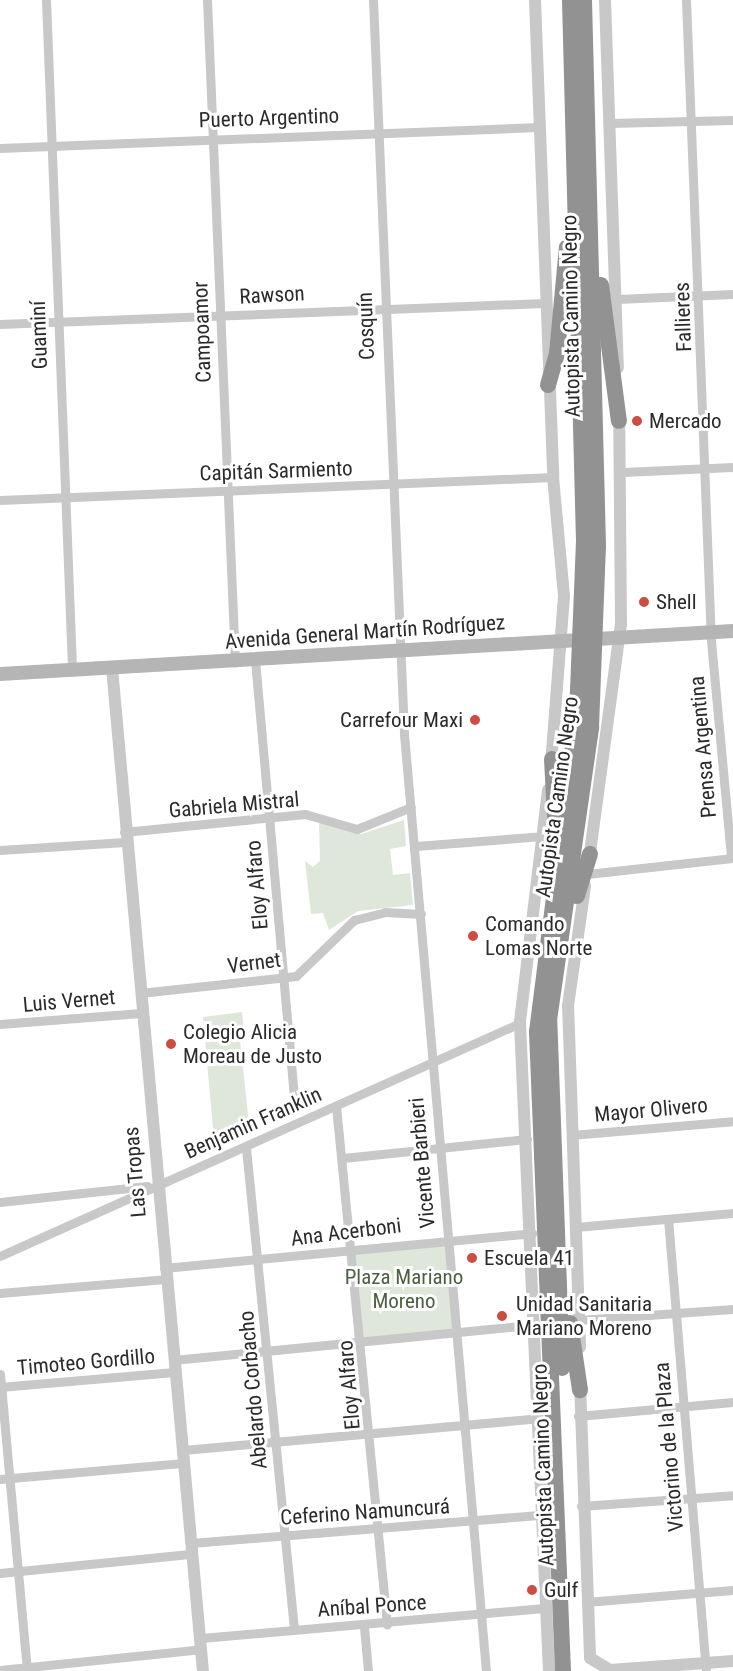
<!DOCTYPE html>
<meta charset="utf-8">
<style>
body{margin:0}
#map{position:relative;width:733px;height:1671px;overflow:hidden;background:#fff;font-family:"Roboto Condensed",sans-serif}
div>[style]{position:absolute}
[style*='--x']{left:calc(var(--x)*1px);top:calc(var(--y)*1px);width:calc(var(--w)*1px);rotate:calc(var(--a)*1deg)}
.green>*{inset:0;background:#dfe7da;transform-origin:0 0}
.minor>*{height:9px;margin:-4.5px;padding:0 4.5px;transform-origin:4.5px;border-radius:4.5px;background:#c8c8c8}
.tertiary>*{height:12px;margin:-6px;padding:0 6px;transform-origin:6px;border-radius:6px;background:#c8c8c8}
.secondary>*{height:14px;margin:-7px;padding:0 7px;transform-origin:7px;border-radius:7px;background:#b5b5b5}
.motorway>*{height:16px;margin:-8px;padding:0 8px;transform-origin:8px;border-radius:8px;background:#929292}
.motorway-bridge>*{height:16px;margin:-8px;padding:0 8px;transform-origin:8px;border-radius:8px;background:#929292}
.dots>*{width:16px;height:16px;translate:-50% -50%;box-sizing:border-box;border:3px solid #fff;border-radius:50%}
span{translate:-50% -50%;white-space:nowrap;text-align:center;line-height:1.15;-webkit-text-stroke:6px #fff;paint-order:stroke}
.street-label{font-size:21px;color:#2b2b2b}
.poi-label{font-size:21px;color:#2b2b2b}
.left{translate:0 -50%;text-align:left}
.right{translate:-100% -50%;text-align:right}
.park-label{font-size:21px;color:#4a613f}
</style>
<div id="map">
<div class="green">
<i style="clip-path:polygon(404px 820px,406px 846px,390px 849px,393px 875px,410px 873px,413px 905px,358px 911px,329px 930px,323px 913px,311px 914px,305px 861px,313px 867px,320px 861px,319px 821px,361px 834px)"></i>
<i style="clip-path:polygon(242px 1012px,244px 1030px,239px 1031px,250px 1133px,215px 1151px,203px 1017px)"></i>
<i style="left:447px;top:1238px;width:95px;height:96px;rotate:85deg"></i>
</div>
<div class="minor">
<i style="--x:46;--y:0;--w:670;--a:87.77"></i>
<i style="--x:207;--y:0;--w:663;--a:87.58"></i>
<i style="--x:373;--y:0;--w:735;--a:87.58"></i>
<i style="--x:404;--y:734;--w:941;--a:85"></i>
<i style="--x:686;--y:0;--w:641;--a:87.77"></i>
<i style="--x:711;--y:641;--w:218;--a:84.7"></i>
<i style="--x:610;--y:123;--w:123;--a:-1.4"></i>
<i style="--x:0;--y:148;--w:539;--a:-2.23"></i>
<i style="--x:617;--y:299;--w:116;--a:-2.5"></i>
<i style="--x:0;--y:324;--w:545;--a:-2.21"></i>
<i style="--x:623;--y:472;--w:110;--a:-2.6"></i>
<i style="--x:0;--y:500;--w:553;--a:-2.38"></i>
<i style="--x:255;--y:660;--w:448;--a:84.9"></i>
<i style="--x:124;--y:832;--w:182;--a:-5.7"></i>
<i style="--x:305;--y:814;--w:54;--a:16.1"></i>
<i style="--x:357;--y:829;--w:58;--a:-22.2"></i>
<i style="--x:416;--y:846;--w:126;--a:-4.5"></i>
<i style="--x:0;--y:850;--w:125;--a:-3.7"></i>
<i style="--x:587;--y:874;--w:147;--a:-6.3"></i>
<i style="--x:140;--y:993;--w:157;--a:-6.2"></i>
<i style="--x:296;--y:976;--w:81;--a:-44"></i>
<i style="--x:354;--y:920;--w:32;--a:-14"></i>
<i style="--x:385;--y:912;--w:36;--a:3"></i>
<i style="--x:0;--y:1024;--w:141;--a:-4.5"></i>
<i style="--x:336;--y:1106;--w:521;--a:84.39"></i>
<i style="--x:571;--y:1135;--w:163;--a:-4.9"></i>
<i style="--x:246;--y:1148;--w:484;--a:84.3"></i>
<i style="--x:343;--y:1158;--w:185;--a:-5.9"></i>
<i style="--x:0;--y:1202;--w:148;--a:-6.2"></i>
<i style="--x:668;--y:1219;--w:454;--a:85.2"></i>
<i style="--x:576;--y:1227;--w:158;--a:-5.1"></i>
<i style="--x:0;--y:1256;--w:570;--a:-24.14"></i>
<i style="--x:164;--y:1268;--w:370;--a:-5.4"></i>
<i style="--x:0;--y:1293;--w:166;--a:-4.8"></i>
<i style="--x:579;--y:1320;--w:154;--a:-4.1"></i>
<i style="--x:173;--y:1360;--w:366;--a:-5.6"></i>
<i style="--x:0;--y:1374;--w:298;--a:84.8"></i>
<i style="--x:0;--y:1387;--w:175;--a:-4.9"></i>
<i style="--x:578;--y:1416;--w:156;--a:-5.2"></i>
<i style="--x:183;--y:1450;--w:357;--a:-5.1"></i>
<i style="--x:0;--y:1479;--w:185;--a:-5"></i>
<i style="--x:581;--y:1506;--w:152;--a:-4.1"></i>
<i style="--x:191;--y:1543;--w:352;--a:-4.6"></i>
<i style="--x:0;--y:1573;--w:193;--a:-5.7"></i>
<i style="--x:586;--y:1602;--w:147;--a:-4.7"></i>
<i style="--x:364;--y:1627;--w:44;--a:84.8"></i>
<i style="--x:201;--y:1638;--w:347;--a:-5"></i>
<i style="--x:0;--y:1670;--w:203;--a:-5.9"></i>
</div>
<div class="tertiary">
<i style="--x:535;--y:0;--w:477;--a:87.8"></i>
<i style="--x:553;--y:477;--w:120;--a:84.7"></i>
<i style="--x:564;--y:596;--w:170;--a:94.4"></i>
<i style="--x:605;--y:0;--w:368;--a:88"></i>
<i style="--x:112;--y:668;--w:1007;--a:84.82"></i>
<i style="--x:548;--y:790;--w:235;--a:96.9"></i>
<i style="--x:520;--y:1023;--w:649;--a:87.44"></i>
<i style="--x:589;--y:860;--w:238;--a:-82.3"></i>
<i style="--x:621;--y:624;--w:209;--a:-90.5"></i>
<i style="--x:580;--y:1347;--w:341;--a:-92"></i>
<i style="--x:568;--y:1006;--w:121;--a:-81.9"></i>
<i style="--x:580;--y:1383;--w:275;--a:87.9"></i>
<i style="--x:590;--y:1658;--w:23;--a:31"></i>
<i style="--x:610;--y:1670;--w:123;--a:-4.2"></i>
</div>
<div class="secondary">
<i style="--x:0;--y:674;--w:734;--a:-3.36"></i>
</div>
<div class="motorway">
<i style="--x:570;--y:0;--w:542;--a:88.52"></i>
<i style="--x:584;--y:0;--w:547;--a:88.53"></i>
<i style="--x:601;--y:285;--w:137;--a:82.5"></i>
<i style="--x:548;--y:385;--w:32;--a:-74"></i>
<i style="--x:557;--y:354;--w:107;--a:-84.7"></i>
<i style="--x:552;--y:759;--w:58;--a:87"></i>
<i style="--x:577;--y:896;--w:44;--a:-72.8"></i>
<i style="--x:570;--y:1323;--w:68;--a:81.5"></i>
<i style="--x:562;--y:1368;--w:348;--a:-92.1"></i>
<i style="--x:549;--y:1020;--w:296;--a:-81.8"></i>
<i style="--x:563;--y:1671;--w:640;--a:-92.33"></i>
<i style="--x:537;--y:1032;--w:320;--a:-82.8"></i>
</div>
<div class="motorway-bridge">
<i style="--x:577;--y:715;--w:173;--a:-87.7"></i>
<i style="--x:591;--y:727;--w:180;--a:-87.8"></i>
</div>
<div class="dots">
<i style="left:637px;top:421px;background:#ce4d42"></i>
<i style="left:644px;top:602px;background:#ce4d42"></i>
<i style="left:475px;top:720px;background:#ce4d42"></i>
<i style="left:473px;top:936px;background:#ce4d42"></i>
<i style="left:171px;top:1044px;background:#ce4d42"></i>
<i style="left:472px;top:1258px;background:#ce4d42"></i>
<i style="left:502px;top:1316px;background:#ce4d42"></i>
<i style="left:532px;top:1590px;background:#ce4d42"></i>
</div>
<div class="street-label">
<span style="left:269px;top:118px;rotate:-2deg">Puerto Argentino</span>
<span style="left:272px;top:295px;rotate:-3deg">Rawson</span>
<span style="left:571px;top:316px;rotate:-91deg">Autopista Camino Negro</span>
<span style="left:683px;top:317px;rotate:-92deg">Fallieres</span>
<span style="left:366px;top:326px;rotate:-92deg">Cosquín</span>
<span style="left:202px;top:332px;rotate:-92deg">Campoamor</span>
<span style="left:39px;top:335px;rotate:-92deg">Guaminí</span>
<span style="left:276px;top:471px;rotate:-2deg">Capitán Sarmiento</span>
<span style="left:365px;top:632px;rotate:-4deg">Avenida General Martín Rodríguez</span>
<span style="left:703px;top:747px;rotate:-95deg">Prensa Argentina</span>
<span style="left:557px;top:797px;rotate:-82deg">Autopista Camino Negro</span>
<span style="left:234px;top:805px;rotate:-5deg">Gabriela Mistral</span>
<span style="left:257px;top:885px;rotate:-95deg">Eloy Alfaro</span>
<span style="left:254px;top:963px;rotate:-7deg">Vernet</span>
<span style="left:69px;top:1001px;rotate:-5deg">Luis Vernet</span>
<span style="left:651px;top:1110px;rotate:-5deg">Mayor Olivero</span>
<span style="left:253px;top:1123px;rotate:-24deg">Benjamin Franklin</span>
<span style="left:422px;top:1163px;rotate:-95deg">Vicente Barbieri</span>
<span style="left:135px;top:1172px;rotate:-95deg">Las Tropas</span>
<span style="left:346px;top:1232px;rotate:-7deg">Ana Acerboni</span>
<span style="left:86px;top:1362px;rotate:-5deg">Timoteo Gordillo</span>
<span style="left:349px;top:1385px;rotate:-95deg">Eloy Alfaro</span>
<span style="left:253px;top:1390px;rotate:-95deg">Abelardo Corbacho</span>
<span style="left:669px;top:1447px;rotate:-95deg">Victorino de la Plaza</span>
<span style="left:543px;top:1465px;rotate:-92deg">Autopista Camino Negro</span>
<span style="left:365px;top:1512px;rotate:-4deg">Ceferino Namuncurá</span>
<span style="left:372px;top:1606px;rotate:-4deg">Aníbal Ponce</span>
</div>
<div class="poi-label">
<span class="left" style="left:649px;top:421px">Mercado</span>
<span class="left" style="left:656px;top:602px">Shell</span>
<span class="right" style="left:463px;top:720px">Carrefour Maxi</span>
<span class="left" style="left:485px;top:936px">Comando<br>Lomas Norte</span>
<span class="left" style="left:183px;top:1044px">Colegio Alicia<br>Moreau de Justo</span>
<span class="left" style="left:484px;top:1258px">Escuela 41</span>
<span class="left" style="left:516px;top:1316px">Unidad Sanitaria<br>Mariano Moreno</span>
<span class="left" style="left:544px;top:1590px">Gulf</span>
</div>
<div class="park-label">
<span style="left:404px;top:1289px">Plaza Mariano<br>Moreno</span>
</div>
</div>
